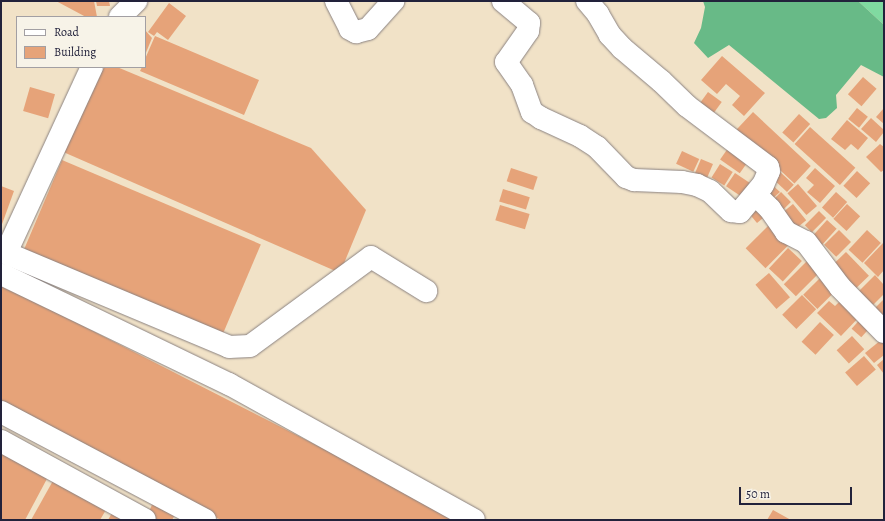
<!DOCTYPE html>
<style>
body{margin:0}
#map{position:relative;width:885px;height:521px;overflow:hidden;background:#f1e2c7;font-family:Alegreya,serif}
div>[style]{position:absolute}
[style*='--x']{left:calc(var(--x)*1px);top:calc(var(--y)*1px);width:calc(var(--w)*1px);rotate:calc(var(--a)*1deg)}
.green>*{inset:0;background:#80daa1}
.forest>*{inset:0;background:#68ba87}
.building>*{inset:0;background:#e6a379;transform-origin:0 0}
.roads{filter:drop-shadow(0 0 1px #8a8281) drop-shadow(0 0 1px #8a8281)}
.minor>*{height:22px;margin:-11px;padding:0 11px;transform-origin:11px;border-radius:11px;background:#fff}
span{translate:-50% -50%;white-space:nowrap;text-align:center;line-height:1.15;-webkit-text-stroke:4px #f7f3e8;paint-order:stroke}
.frame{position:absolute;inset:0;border:2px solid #22223b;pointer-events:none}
.legend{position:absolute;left:16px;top:16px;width:130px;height:52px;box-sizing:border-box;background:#f7f3e8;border:1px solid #a29fa3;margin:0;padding:5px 7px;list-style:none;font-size:12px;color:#22223b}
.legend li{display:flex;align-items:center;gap:8px;height:20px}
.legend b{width:20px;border:1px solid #a29fa3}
.scale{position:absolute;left:739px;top:487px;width:113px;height:18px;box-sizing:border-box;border:2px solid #22223b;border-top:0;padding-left:5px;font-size:12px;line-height:14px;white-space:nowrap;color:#22223b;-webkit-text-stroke:3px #f7f3e8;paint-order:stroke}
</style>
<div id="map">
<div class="green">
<i style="clip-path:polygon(858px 1px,884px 1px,884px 25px)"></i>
</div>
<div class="forest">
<i style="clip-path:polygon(703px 1px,858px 1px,884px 25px,884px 77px,861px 65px,836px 95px,837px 108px,826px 118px,819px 119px,729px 45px,708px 58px,694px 43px,701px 28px,705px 7px)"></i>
</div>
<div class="building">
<i style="clip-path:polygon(56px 1px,94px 1px,97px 17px,86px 17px)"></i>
<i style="clip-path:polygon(96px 1px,109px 1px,110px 6px,97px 6px)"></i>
<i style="clip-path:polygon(169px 3px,186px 16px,168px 40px,157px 32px,154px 36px,148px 32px)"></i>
<i style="clip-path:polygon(145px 30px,152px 38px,145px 55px)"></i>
<i style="clip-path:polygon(155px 36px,259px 80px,244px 115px,140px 71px,142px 67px,145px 67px,145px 59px)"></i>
<i style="clip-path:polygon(722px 56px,765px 93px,744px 116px,732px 105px,740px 96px,726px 84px,717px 94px,701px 80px)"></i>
<i style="clip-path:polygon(101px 67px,117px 67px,311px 148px,366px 210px,340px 273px,61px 151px)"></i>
<i style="left:863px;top:77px;width:18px;height:23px;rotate:41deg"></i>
<i style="left:30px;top:87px;width:26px;height:25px;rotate:16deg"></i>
<i style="left:708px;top:92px;width:17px;height:18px;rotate:36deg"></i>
<i style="left:857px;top:108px;width:14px;height:14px;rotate:39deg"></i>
<i style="clip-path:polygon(884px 108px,884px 124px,876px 117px)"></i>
<i style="left:753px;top:112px;width:79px;height:24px;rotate:43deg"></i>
<i style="left:799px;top:114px;width:15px;height:25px;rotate:42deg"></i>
<i style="clip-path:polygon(871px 118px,884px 130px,884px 132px,876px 142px,861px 129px)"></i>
<i style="clip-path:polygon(847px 120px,868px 138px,858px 150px,851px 144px,845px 150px,831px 139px)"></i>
<i style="left:810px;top:127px;width:61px;height:23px;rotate:42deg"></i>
<i style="left:731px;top:144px;width:24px;height:19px;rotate:35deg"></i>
<i style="clip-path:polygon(880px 144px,884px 147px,884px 170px,881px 172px,866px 157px)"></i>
<i style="left:682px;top:151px;width:19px;height:14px;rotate:25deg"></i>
<i style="left:701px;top:159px;width:13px;height:19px;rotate:23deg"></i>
<i style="left:62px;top:160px;width:216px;height:97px;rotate:23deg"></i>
<i style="left:720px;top:164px;width:15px;height:16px;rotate:32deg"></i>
<i style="left:511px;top:168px;width:28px;height:14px;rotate:18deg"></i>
<i style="clip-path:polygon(815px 168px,835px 186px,820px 203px,807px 192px,814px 185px,806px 178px)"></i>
<i style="left:777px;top:169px;width:23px;height:10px;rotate:43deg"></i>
<i style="left:857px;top:171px;width:18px;height:20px;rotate:43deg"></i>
<i style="left:735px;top:173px;width:18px;height:16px;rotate:34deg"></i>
<i style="clip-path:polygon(769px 182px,780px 192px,771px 200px,760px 189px)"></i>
<i style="left:798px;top:184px;width:29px;height:14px;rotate:49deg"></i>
<i style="clip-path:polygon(1px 186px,14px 191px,1px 227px)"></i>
<i style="left:503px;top:189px;width:28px;height:13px;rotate:17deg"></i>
<i style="left:781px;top:192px;width:14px;height:16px;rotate:45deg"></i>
<i style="left:836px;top:192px;width:15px;height:21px;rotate:42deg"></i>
<i style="clip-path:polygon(757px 202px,769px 213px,757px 223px,747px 211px)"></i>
<i style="left:793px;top:204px;width:21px;height:15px;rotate:51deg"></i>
<i style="left:847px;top:204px;width:18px;height:20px;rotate:43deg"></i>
<i style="left:500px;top:205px;width:31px;height:16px;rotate:17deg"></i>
<i style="left:819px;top:211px;width:10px;height:20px;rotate:45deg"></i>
<i style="left:827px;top:220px;width:13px;height:24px;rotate:42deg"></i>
<i style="left:769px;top:225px;width:28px;height:33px;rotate:45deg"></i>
<i style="left:839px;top:230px;width:17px;height:21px;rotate:45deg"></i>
<i style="left:867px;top:230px;width:19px;height:27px;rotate:43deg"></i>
<i style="clip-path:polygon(883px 243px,884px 270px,878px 277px,864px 263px)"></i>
<i style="left:788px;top:248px;width:19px;height:28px;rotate:43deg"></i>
<i style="left:846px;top:252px;width:33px;height:23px;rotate:46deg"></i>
<i style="left:810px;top:258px;width:17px;height:37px;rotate:45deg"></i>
<i style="left:769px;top:273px;width:32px;height:18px;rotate:49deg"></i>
<i style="left:823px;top:275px;width:20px;height:28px;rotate:45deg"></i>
<i style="clip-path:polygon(875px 275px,884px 285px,884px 294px,869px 309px,855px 295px)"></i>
<i style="clip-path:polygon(1px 284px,463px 520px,221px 520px,1px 408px)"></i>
<i style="left:802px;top:295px;width:20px;height:28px;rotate:45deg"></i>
<i style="clip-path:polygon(845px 296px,863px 313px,841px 336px,817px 313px,829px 301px,835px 306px)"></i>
<i style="clip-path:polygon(884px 299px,884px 325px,871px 312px)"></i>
<i style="left:863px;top:316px;width:13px;height:17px;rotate:42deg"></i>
<i style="left:820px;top:322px;width:19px;height:27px;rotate:43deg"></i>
<i style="left:852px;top:336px;width:18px;height:21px;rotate:47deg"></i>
<i style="clip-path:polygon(881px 340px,884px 344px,884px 355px,874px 363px,865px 353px)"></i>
<i style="left:864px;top:356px;width:18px;height:25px;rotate:49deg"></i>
<i style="clip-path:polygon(884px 359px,884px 374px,877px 365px)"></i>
<i style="clip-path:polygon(1px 449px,49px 475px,25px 520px,1px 520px)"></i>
<i style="clip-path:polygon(54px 479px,107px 508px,100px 520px,31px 520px)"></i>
<i style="clip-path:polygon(154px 500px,177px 511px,172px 520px,146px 519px)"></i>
<i style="clip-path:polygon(773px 510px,791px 520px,767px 520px)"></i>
<i style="clip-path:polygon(113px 511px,130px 520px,108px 520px)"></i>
</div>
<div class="roads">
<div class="minor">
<i style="--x:336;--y:1;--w:31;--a:63"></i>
<i style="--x:350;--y:29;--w:7;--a:27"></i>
<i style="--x:356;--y:32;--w:12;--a:-14"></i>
<i style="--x:368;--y:29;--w:38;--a:-48"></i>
<i style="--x:503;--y:1;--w:34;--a:40"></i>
<i style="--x:529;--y:23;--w:8;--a:97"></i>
<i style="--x:528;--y:31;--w:38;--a:125"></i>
<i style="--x:506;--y:62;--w:28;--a:55"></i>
<i style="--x:522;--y:85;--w:29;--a:70"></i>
<i style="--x:532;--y:112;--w:11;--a:34"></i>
<i style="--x:541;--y:118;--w:43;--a:24.8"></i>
<i style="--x:580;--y:136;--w:20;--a:33"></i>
<i style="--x:597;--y:147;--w:42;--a:46"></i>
<i style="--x:626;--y:177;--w:9;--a:21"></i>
<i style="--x:634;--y:180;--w:48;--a:2.4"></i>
<i style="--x:682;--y:182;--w:15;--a:11"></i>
<i style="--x:697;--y:185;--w:14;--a:25"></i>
<i style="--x:710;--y:191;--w:29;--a:44"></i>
<i style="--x:731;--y:211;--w:9;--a:6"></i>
<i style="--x:740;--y:212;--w:35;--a:-50"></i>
<i style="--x:763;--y:185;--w:15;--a:-67"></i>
<i style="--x:769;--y:171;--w:4;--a:-104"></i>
<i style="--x:768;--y:167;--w:101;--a:-143"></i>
<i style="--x:687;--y:106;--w:36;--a:-136"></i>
<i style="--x:661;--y:81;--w:51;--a:-139.8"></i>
<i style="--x:622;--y:48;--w:18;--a:-133"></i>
<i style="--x:610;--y:35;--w:24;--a:-120"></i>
<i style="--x:598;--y:14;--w:17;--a:-130"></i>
<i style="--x:120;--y:17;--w:23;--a:-45"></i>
<i style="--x:756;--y:195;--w:20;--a:45"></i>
<i style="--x:770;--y:209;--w:28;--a:55"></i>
<i style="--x:786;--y:232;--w:22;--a:27"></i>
<i style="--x:806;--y:242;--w:56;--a:52.9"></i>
<i style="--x:840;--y:287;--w:63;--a:45.6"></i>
<i style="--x:1;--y:251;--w:247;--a:22.8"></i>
<i style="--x:229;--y:347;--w:21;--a:-3"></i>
<i style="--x:250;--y:346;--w:150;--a:-36.3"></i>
<i style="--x:371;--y:257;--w:65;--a:31.7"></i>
<i style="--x:6;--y:253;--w:205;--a:-65.2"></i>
<i style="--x:1;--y:274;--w:253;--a:25.8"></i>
<i style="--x:229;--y:384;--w:280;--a:29"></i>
<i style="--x:1;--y:412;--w:231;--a:27.9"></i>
<i style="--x:1;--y:441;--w:164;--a:28.7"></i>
</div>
</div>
<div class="frame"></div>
<ul class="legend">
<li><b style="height:5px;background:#fff"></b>Road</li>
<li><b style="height:11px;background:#e6a379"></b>Building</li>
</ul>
<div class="scale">50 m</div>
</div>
